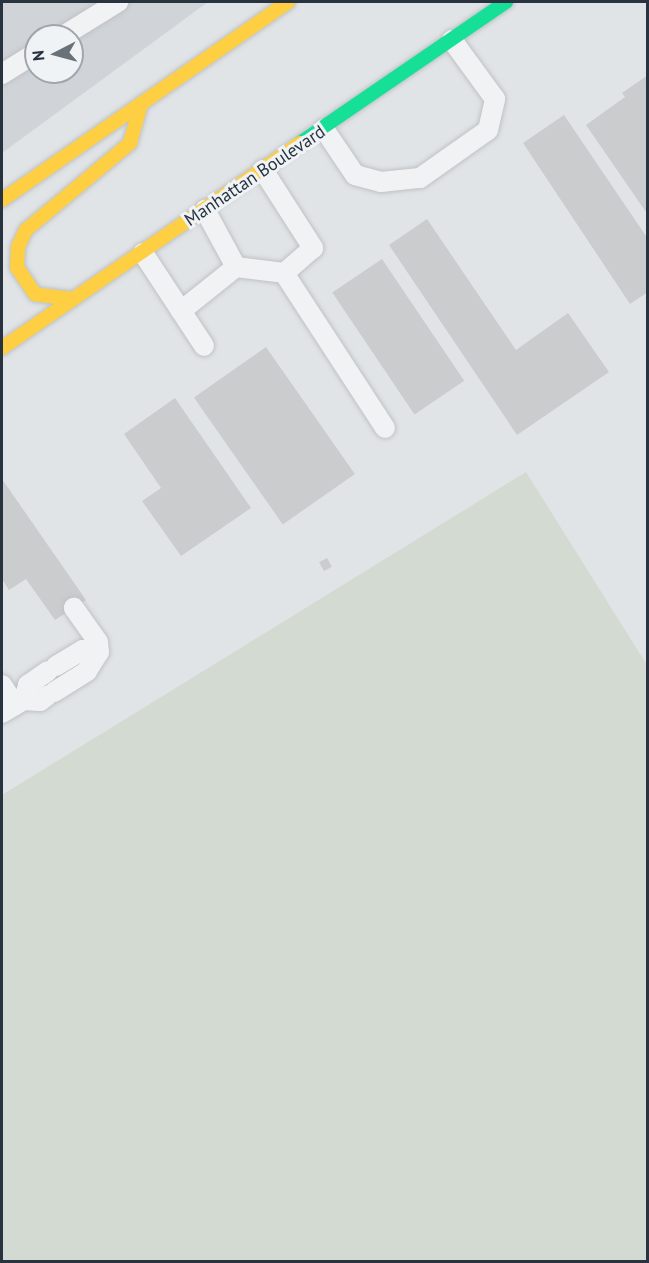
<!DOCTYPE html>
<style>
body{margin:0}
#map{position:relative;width:649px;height:1263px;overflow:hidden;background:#e1e4e6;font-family:"PT Sans",sans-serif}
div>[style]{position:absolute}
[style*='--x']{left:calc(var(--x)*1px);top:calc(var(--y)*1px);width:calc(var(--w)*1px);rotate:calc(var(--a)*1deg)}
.built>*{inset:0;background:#d0d4d9}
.green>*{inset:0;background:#d3dad2}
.building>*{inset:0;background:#caccce;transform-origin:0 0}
.roads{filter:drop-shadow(0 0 2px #bfc2c4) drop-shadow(0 0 2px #bfc2c4)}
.lane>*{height:20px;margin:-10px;padding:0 10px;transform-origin:10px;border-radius:10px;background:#f1f2f3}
.fast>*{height:14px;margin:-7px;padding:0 7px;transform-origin:7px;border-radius:7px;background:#16e098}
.slow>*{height:14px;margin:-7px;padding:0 7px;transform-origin:7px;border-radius:7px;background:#ffcf43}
span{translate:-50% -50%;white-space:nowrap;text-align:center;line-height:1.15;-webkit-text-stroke:6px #eff3f6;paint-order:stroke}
.street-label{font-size:18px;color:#28333f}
.frame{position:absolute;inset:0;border:3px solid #28333f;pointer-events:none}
.north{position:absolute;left:24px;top:24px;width:60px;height:60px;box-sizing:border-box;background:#eff3f6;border:2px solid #9fa6ad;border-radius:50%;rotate:264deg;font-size:16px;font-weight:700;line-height:24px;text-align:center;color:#28333f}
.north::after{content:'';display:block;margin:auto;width:21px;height:27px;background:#697179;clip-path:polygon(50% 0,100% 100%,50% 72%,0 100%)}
</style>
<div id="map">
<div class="built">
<i style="clip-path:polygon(evenodd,2px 2px,208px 2px,2px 153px,2px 2px,36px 36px,72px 36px,72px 72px,36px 72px,36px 36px)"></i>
</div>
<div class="green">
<i style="clip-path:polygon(526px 472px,647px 665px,647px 1261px,2px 1261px,2px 795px)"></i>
</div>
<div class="building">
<i style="clip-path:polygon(648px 75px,648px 215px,586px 125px,625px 97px,622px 93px)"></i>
<i style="clip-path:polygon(564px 115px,648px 239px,648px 292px,630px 304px,523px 143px)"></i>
<i style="clip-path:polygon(427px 219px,516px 350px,568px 313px,609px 372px,517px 435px,389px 245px)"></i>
<i style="left:382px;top:259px;width:147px;height:60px;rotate:56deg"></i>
<i style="left:266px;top:347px;width:155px;height:88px;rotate:55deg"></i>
<i style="clip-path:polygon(175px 398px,251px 508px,181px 556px,142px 501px,161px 488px,124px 434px)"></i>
<i style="clip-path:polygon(2px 479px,86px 600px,55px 620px,26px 579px,9px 590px,2px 579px)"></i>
<i style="left:327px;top:558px;width:10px;height:9px;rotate:61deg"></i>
</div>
<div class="roads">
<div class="lane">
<i style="--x:63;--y:36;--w:65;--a:-31.7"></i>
<i style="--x:2;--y:74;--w:40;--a:-32"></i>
<i style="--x:324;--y:129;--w:55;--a:56"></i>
<i style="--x:355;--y:175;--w:27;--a:15"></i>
<i style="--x:381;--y:182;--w:39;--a:-6"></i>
<i style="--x:420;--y:178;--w:83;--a:-35.2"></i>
<i style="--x:488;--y:130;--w:32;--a:-77"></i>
<i style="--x:495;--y:99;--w:73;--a:-126.1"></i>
<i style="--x:263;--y:170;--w:93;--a:57.3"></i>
<i style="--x:313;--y:248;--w:38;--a:139"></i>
<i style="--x:143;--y:253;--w:111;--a:56.7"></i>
<i style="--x:236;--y:267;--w:48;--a:7.1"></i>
<i style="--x:284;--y:273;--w:185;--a:56.9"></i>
<i style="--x:181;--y:311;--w:70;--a:-38.7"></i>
<i style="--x:236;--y:267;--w:65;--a:-118.5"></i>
<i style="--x:56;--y:666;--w:31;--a:-31"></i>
<i style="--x:83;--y:650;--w:16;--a:7"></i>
<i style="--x:2;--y:685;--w:24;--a:57"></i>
<i style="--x:54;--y:692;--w:39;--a:-32"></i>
<i style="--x:87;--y:671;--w:22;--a:-58"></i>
<i style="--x:99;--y:652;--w:10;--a:-96"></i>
<i style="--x:98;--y:642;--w:42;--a:-125.2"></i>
<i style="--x:24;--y:700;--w:16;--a:-75"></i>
<i style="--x:28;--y:685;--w:24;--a:-35"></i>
<i style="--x:2;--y:713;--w:26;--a:-31"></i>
<i style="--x:24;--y:700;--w:16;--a:4"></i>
<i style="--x:40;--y:701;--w:9;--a:-36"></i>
</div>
<div class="fast">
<i style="--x:300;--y:143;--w:250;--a:-34.4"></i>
</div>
<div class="slow">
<i style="--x:2;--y:200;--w:348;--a:-34.7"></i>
<i style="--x:73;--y:299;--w:38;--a:-173"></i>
<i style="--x:35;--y:294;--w:32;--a:-124"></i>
<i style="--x:17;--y:267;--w:20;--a:-87"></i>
<i style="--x:18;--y:247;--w:19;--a:-65"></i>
<i style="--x:26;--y:230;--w:136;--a:-39.9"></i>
<i style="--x:130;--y:143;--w:41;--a:-74.2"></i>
<i style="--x:2;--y:348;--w:362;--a:-34.5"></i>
</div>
</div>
<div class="street-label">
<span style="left:255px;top:176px;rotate:-34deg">Manhattan Boulevard</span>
</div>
<div class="frame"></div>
<div class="north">N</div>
</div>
